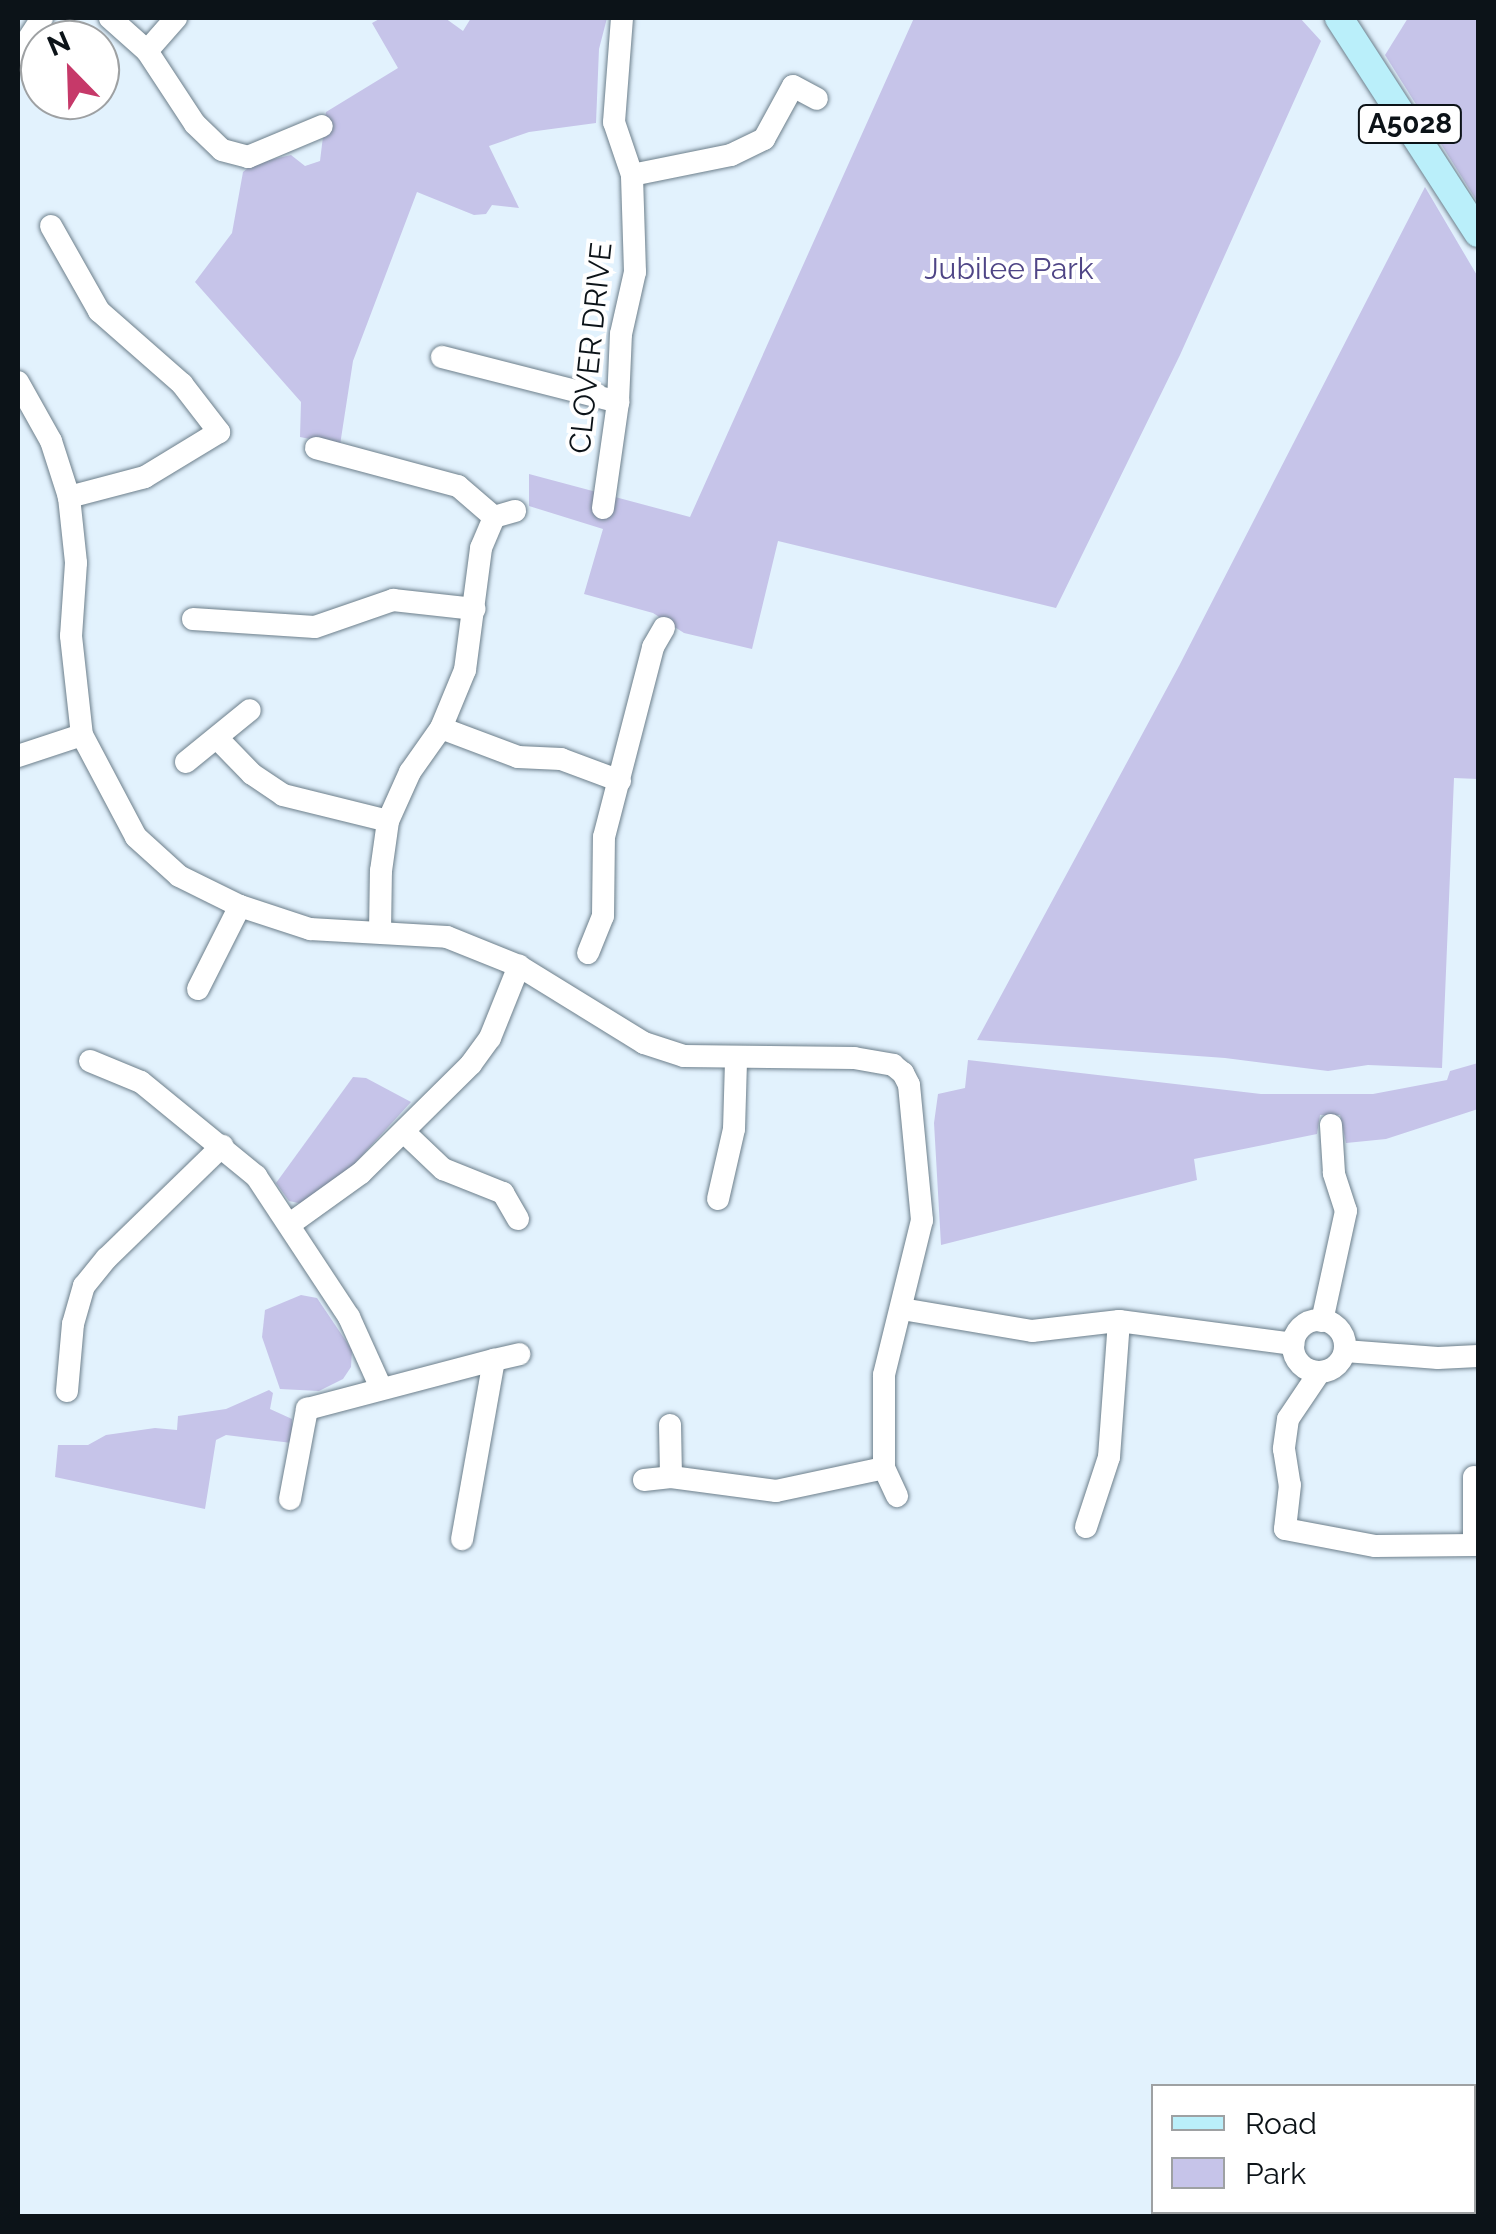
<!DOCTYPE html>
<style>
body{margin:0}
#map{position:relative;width:1496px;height:2234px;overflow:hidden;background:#e2f2fd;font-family:Raleway,sans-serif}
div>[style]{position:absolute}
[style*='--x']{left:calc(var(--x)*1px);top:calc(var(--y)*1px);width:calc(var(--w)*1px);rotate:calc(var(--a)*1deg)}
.green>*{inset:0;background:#c6c4e9}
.roads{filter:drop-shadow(0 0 2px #6d7f8b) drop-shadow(0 0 2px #6d7f8b)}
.minor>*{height:22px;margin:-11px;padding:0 11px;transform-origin:11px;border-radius:11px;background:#fff}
.minor>.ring{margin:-11px;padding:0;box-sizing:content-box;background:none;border:22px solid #fff;border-radius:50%}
.major>*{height:28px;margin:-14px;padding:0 14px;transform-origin:14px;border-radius:14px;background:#baeffa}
span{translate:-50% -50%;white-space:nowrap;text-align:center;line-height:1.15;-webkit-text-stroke:8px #fff;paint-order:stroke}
.shield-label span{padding:2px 8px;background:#fff;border:2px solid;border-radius:8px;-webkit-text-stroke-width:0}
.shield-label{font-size:28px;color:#0c1318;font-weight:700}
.park-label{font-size:30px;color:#4f4586}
.street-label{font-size:30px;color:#0c1318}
.frame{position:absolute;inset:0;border:20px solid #0c1318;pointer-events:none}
.legend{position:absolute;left:1151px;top:2084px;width:325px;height:130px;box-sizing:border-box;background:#fff;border:2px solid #9ea1a3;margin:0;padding:12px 18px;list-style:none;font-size:30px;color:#0c1318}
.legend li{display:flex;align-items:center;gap:20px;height:50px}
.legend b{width:50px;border:2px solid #9ea1a3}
.north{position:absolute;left:20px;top:20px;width:100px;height:100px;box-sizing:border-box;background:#fff;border:2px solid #9ea1a3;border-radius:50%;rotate:337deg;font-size:28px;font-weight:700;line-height:40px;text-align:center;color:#0c1318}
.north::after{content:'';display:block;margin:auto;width:35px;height:45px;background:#c63969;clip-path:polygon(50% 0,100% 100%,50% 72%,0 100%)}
</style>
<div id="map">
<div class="green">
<i style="clip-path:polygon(381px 18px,445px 18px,463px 31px,471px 18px,607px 18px,599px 49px,596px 123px,529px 132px,489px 146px,519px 208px,492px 205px,486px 214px,474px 215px,417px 192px,353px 361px,340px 445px,300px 437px,301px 402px,195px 282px,232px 233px,243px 172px,253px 164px,291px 155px,305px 166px,320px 161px,326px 112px,398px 68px,372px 23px)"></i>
<i style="clip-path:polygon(914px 18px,1300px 18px,1321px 41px,1180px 355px,1056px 608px,778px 541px,752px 649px,684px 633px,653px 613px,584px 594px,603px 529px,529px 506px,529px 474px,690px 517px)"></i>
<i style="clip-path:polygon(1408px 18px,1478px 18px,1478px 203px,1385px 55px)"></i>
<i style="clip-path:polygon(1425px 187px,1478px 277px,1478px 779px,1454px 778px,1442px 1068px,1368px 1065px,1328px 1071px,1225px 1058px,977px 1040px,1179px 666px)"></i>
<i style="clip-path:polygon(968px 1060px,1261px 1094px,1373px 1094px,1447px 1080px,1450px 1071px,1478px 1063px,1478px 1109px,1386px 1139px,1346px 1143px,1340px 1115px,1320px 1115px,1317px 1134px,1194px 1159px,1197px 1180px,941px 1245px,934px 1123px,938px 1094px,965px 1088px)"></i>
<i style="clip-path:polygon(353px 1077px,366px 1078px,411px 1102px,345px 1174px,303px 1204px,289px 1201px,276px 1183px)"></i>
<i style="clip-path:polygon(301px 1295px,317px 1298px,352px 1350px,351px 1367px,343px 1379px,319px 1391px,280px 1389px,262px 1337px,265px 1310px)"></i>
<i style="clip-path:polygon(269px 1390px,273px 1393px,270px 1409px,292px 1419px,292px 1443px,226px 1435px,216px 1440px,205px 1509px,55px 1477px,58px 1445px,88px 1445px,106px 1435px,155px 1428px,177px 1430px,178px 1416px,226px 1409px)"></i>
</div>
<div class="roads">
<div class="minor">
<i style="--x:110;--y:18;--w:50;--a:41.7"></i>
<i style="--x:147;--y:51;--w:87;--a:56.7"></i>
<i style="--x:195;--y:124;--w:37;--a:44"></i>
<i style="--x:222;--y:150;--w:27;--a:15"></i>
<i style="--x:248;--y:157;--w:80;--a:-22.7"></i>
<i style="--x:147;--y:51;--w:44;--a:-48.7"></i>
<i style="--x:18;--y:55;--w:44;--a:-57"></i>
<i style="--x:632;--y:175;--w:101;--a:-11.4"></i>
<i style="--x:731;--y:155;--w:37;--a:-26"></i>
<i style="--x:764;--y:139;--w:60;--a:-61.3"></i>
<i style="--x:793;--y:86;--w:27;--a:28"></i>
<i style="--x:51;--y:226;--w:98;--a:60.5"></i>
<i style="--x:99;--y:311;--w:111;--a:41.3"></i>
<i style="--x:182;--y:384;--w:61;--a:52.4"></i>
<i style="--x:219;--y:432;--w:87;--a:148.7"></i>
<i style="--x:145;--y:477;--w:79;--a:165.3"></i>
<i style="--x:442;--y:357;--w:182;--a:14.3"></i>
<i style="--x:18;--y:382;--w:68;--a:60.8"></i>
<i style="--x:51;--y:441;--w:59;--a:72.2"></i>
<i style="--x:69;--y:497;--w:66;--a:83.9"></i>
<i style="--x:76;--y:563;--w:73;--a:93.9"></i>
<i style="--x:71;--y:636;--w:100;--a:83.7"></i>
<i style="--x:82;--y:735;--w:115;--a:62.1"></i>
<i style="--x:136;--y:837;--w:58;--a:42.2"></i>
<i style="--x:179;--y:876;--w:68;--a:26.2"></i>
<i style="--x:240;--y:906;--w:74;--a:18.2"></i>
<i style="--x:310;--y:929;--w:137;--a:3.3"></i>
<i style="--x:447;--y:937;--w:78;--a:21.9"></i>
<i style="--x:519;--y:966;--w:147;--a:31.6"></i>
<i style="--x:644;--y:1043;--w:42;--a:18"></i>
<i style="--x:684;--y:1056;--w:170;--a:0.7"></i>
<i style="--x:854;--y:1058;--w:40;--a:10"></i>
<i style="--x:893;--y:1065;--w:13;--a:39"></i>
<i style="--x:903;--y:1073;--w:13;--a:63"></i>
<i style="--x:909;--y:1085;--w:136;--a:84.5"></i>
<i style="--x:922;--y:1220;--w:160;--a:103.8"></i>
<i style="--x:884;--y:1375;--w:93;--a:90"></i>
<i style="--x:884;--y:1468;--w:31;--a:65"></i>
<i style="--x:316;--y:448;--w:147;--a:15"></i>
<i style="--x:458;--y:486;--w:48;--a:40.7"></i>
<i style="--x:603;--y:508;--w:107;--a:-81.9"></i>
<i style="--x:618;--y:402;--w:68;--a:-87.5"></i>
<i style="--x:621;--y:334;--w:64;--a:-77.3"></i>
<i style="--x:635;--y:272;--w:97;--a:-91.8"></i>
<i style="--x:632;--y:175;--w:56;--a:-108.8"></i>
<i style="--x:614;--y:122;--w:104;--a:-85.6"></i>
<i style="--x:193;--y:619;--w:122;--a:3.8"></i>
<i style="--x:315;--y:627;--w:83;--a:-19.1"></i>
<i style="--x:393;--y:600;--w:82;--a:6.3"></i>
<i style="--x:441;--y:728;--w:82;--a:20.6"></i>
<i style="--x:518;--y:757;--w:43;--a:2.7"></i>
<i style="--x:561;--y:759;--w:63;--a:20.4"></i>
<i style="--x:217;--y:738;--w:50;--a:45.8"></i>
<i style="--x:252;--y:774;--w:37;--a:34"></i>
<i style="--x:283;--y:795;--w:108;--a:13.9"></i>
<i style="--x:18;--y:756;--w:67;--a:-18.2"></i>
<i style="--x:186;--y:762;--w:82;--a:-39.1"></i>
<i style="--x:380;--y:932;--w:61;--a:-89.1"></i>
<i style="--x:381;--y:871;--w:50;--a:-82"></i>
<i style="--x:388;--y:821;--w:54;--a:-65.8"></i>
<i style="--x:410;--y:772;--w:54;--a:-54.8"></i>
<i style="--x:441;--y:728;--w:63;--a:-67.5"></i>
<i style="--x:465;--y:670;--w:123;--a:-82.5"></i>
<i style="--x:481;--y:548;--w:34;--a:-67"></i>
<i style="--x:494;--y:517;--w:22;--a:-16"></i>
<i style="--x:588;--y:953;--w:40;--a:-68"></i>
<i style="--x:603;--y:916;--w:79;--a:-89.3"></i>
<i style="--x:604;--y:837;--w:196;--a:-75.5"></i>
<i style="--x:653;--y:647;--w:22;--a:-60"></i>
<i style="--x:198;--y:989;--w:93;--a:-63.2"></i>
<i style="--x:90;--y:1061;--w:55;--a:22.4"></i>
<i style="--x:141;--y:1082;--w:149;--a:39.3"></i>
<i style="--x:256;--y:1176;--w:169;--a:56.6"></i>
<i style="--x:349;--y:1317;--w:78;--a:65.7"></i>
<i style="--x:404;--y:1132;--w:54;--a:43.5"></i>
<i style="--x:443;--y:1169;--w:65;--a:21.8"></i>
<i style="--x:503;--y:1193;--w:30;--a:60"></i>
<i style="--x:718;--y:1199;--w:72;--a:-77.1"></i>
<i style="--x:734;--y:1129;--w:69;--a:-88.3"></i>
<i style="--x:290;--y:1224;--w:87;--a:-35.7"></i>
<i style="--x:361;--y:1173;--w:155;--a:-44.7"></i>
<i style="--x:471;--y:1064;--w:32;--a:-54"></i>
<i style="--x:490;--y:1038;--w:78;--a:-68.1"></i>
<i style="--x:902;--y:1309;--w:132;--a:9.6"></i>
<i style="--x:1032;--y:1331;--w:88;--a:-6.6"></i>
<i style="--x:1119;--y:1321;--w:176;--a:7.5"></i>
<i class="ring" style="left:1293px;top:1320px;width:30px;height:30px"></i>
<i style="--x:1322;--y:1321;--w:113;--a:-77.7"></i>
<i style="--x:1346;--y:1211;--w:40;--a:-108"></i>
<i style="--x:1334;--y:1173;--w:48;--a:-93.6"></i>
<i style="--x:1345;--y:1351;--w:93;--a:4.3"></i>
<i style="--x:1438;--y:1358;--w:40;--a:-2.9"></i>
<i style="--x:494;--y:1360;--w:26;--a:-13"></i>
<i style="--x:1319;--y:1373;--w:55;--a:124"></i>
<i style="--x:1288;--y:1419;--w:30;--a:98"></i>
<i style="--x:1284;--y:1449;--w:36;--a:81"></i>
<i style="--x:1290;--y:1485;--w:44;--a:96.5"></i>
<i style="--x:1285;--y:1529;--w:92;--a:10.7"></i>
<i style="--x:1375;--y:1546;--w:99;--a:-0.6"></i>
<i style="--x:1474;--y:1545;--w:68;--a:-90"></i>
<i style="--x:67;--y:1391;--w:67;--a:-84.9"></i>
<i style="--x:73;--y:1324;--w:40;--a:-74"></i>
<i style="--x:84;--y:1286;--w:36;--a:-51"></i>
<i style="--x:107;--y:1258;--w:161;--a:-44.2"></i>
<i style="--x:670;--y:1425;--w:52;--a:88.9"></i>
<i style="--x:671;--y:1477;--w:106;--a:7.6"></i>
<i style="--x:776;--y:1491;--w:110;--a:-12"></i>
<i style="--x:644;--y:1480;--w:27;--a:-6"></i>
<i style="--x:290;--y:1499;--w:92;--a:-79.3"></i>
<i style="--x:307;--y:1409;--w:193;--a:-14.7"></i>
<i style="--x:494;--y:1360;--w:182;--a:100.1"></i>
<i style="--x:1086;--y:1527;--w:74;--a:-71.8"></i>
<i style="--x:1109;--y:1457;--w:136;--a:-85.8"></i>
</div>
<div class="major">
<i style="--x:1339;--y:18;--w:256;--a:57.1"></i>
</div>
</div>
<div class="shield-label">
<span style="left:1410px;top:124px">A5028</span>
</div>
<div class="park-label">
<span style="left:1009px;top:269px">Jubilee Park</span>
</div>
<div class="street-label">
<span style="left:591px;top:348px;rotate:-84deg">CLOVER DRIVE</span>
</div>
<div class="frame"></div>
<ul class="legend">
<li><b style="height:12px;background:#baeffa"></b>Road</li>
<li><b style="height:28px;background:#c6c4e9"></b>Park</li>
</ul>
<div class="north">N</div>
</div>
